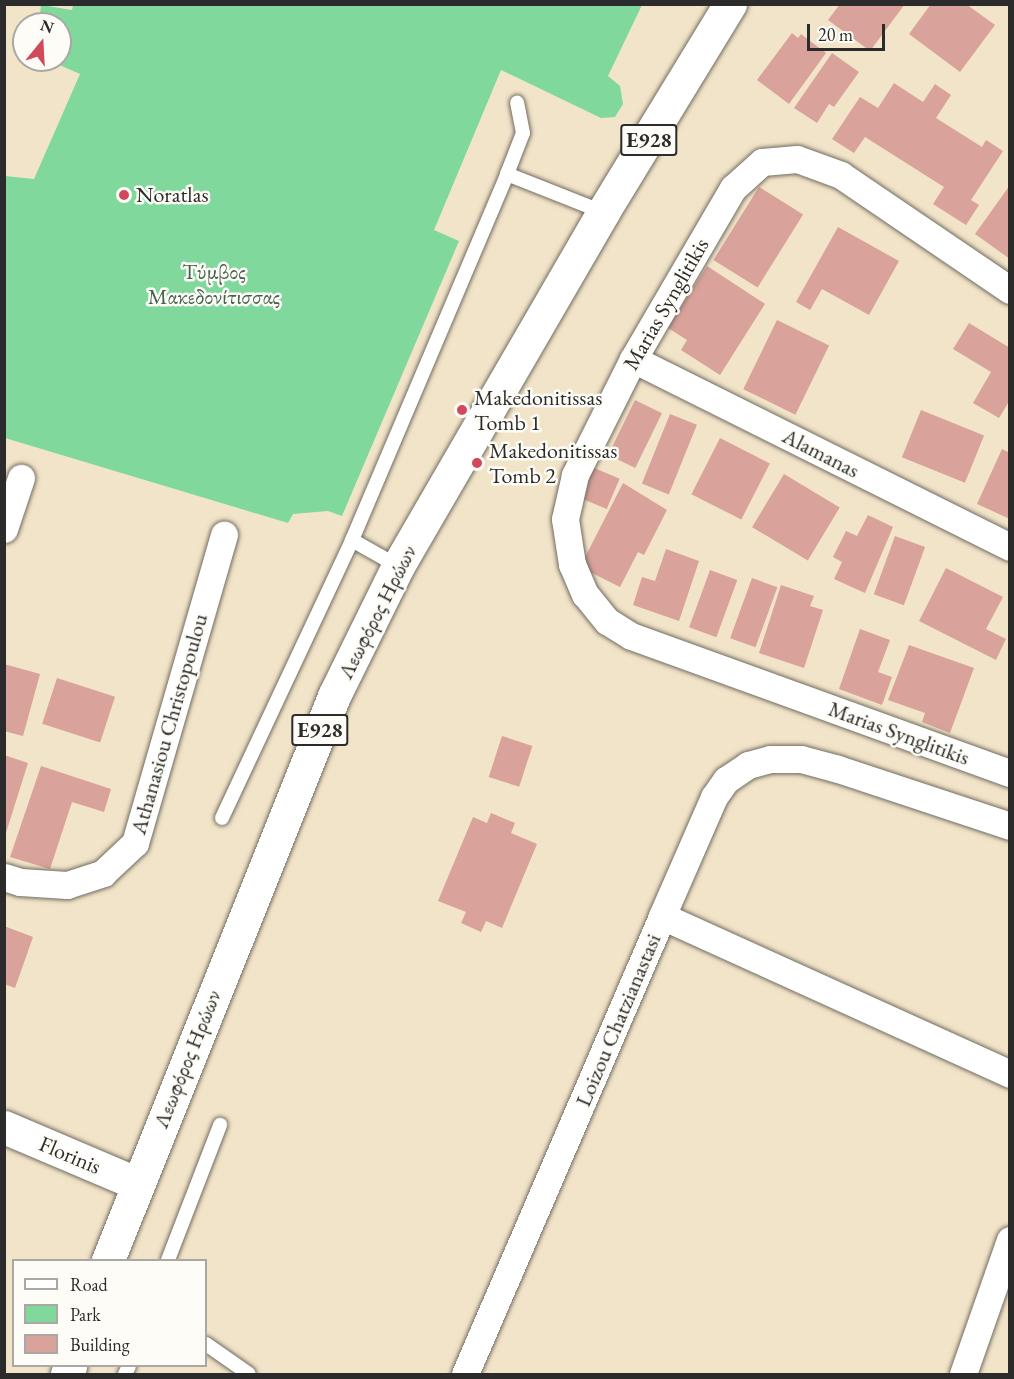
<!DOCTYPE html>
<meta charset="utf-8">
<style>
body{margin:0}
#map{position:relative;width:1014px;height:1379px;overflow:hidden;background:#f2e4c8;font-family:"EB Garamond",serif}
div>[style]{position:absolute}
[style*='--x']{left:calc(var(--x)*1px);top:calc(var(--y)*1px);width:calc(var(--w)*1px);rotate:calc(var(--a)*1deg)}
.green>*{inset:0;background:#81d89d}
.building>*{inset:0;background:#d9a29a;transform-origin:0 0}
.roads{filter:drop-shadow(0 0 2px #716c62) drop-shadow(0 0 2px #716c62)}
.lane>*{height:14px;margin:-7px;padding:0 7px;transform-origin:7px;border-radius:7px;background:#fff}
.street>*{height:27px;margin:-13.5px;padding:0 13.5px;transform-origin:13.5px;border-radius:13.5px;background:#fff}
.secondary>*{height:33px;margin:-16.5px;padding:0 16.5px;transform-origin:16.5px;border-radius:16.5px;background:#fff}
.primary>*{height:33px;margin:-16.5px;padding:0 16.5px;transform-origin:16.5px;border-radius:16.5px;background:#fff}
.dots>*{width:16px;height:16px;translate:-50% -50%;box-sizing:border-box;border:3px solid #fdfcf7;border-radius:50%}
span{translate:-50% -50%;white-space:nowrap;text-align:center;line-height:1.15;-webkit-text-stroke:5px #fdfcf7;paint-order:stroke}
.shield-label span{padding:2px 4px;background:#fdfcf7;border:2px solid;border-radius:4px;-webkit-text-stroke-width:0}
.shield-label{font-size:21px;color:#2b2b2b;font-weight:700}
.poi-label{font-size:22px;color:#2b2b2b}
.left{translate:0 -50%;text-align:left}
.park-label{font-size:22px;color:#455f4d}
.street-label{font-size:22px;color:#2b2b2b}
.frame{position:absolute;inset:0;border:6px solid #2b2b2b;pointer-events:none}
.legend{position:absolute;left:12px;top:1259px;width:195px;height:108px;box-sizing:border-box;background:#fdfcf7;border:2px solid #a9a8a5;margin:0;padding:8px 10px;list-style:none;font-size:18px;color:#2b2b2b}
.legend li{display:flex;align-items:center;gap:12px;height:30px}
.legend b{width:30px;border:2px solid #a9a8a5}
.north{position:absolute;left:12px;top:12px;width:60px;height:60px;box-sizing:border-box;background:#fdfcf7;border:2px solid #a9a8a5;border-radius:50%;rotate:18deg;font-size:16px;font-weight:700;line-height:24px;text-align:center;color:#2b2b2b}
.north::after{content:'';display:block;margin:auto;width:21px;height:27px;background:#d1495b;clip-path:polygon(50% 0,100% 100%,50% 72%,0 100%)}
.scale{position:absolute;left:807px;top:24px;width:78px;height:27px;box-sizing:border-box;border:3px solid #2b2b2b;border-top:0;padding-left:8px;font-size:18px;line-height:21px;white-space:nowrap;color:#2b2b2b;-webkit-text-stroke:4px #fdfcf7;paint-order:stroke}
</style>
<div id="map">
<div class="green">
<i style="clip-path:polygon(73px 5px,642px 5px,608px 76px,620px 86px,623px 104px,615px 117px,601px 118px,501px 70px,434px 230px,459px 241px,342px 516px,328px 511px,293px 514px,288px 523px,5px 438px,5px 176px,34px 179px,80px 74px,48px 60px,60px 60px,60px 24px,39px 24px,41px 5px,72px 10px)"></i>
</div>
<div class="building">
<i style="clip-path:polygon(840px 4px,905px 4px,870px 51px,828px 20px)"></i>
<i style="clip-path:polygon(931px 4px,966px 4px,995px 25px,960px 72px,909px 34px)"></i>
<i style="clip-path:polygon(792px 33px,798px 38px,801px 34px,826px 53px,789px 104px,757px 80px)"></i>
<i style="clip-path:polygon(832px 53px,859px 72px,834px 107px,829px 104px,817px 123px,794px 108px)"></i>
<i style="clip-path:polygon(894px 83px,923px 102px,935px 84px,951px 95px,936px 118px,982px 147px,986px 140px,1003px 151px,971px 200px,979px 205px,966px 225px,933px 204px,944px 187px,865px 137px,854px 153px,832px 139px,860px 97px,878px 108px)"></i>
<i style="clip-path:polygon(1010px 185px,1010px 259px,975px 234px)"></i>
<i style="left:759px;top:187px;width:52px;height:86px;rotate:32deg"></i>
<i style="clip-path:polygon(838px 227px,899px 261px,869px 315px,822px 289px,810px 310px,796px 302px)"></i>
<i style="clip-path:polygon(707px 266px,765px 304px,720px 375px,681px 350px,687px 340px,668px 328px)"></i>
<i style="left:777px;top:320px;width:58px;height:77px;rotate:26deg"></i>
<i style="clip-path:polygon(969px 323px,1010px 348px,1010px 400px,999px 418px,973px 403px,991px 372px,953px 349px)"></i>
<i style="left:635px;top:400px;width:30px;height:61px;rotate:26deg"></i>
<i style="left:921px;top:410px;width:68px;height:51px;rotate:22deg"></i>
<i style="left:670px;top:414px;width:29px;height:75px;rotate:22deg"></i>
<i style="left:720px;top:438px;width:56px;height:63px;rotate:27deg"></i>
<i style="clip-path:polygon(1002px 449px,1010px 453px,1010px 519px,977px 504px)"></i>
<i style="left:592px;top:467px;width:30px;height:33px;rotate:23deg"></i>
<i style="left:784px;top:474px;width:65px;height:62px;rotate:31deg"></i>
<i style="clip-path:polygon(623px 483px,667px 510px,644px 555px,638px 552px,620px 587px,580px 567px)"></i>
<i style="clip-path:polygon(868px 515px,893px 527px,865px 593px,834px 579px,842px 562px,833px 557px,846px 531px,857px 536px)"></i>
<i style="left:895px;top:536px;width:32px;height:62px;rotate:20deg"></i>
<i style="clip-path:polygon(666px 549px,699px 561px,679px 621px,633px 605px,642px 577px,655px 581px)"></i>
<i style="clip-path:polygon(946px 568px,1003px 597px,986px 629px,1006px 639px,996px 660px,919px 621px)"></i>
<i style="left:710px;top:570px;width:29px;height:61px;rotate:20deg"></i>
<i style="left:752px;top:578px;width:27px;height:64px;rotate:20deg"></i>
<i style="clip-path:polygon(781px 585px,814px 596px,810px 606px,823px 610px,804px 668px,759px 653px)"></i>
<i style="clip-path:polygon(860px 629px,890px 640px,878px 672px,892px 677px,882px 705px,839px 689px)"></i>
<i style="clip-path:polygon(909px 645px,974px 668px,950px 733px,922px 722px,925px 713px,888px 700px)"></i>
<i style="clip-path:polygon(4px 664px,40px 674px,23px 736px,4px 731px)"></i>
<i style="left:57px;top:678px;width:61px;height:48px;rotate:18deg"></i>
<i style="left:502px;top:736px;width:32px;height:43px;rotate:18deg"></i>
<i style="clip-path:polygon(4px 755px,28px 763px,5px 836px,4px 836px)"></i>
<i style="clip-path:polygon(41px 766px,111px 789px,104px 812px,72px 802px,50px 869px,10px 857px)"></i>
<i style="clip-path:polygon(491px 813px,515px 823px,511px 833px,537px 844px,502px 928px,486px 921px,481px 932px,461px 923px,466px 912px,438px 901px,473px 817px,487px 823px)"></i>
<i style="clip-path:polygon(4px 926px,33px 937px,15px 988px,4px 984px)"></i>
</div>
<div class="roads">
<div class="lane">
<i style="--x:507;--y:174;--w:103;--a:21.6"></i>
<i style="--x:352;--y:540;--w:53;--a:29.5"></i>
<i style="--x:222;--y:818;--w:307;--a:-64.9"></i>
<i style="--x:352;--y:540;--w:397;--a:-67"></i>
<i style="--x:507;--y:174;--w:44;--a:-68.7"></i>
<i style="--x:523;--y:133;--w:31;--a:-101"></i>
<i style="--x:168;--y:1260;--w:145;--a:-68.9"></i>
<i style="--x:206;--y:1344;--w:52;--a:34.9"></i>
<i style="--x:125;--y:1374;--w:9;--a:-63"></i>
</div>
<div class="street">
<i style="--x:1010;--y:290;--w:204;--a:-145.8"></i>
<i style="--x:841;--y:175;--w:47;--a:-160"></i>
<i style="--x:797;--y:159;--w:35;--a:175"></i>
<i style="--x:762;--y:162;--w:39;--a:138"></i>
<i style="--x:733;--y:188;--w:198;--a:120.3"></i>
<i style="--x:633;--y:359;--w:130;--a:116.6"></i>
<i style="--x:575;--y:475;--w:45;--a:102.8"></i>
<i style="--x:565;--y:519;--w:46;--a:81.2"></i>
<i style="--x:572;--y:564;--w:33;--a:67"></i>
<i style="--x:585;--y:594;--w:35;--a:51"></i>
<i style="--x:607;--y:621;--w:28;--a:32"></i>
<i style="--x:631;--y:636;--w:403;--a:19.9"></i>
<i style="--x:633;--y:359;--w:421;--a:26.5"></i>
<i style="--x:4;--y:529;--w:54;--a:-71.6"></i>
<i style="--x:4;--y:877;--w:17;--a:17"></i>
<i style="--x:20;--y:882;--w:47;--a:3.7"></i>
<i style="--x:67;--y:885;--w:38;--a:-18"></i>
<i style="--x:103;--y:873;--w:44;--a:-43.2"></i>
<i style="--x:135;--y:843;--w:321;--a:-73.9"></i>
<i style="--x:662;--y:916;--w:130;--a:-66.4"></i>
<i style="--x:714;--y:797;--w:21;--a:-55"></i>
<i style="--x:726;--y:780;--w:27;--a:-34"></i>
<i style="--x:748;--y:765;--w:23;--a:-15"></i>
<i style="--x:770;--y:759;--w:31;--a:0"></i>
<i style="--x:801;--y:759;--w:38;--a:15"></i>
<i style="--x:838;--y:769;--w:181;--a:18.3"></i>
<i style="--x:465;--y:1374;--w:499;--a:-66.7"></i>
<i style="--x:662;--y:916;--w:382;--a:24.4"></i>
<i style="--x:963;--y:1374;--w:142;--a:-70.7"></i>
</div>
<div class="secondary">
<i style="--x:4;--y:1127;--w:143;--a:23"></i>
</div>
<div class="primary">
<i style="--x:108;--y:1260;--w:608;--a:-68.16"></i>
<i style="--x:334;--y:696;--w:145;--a:-63.8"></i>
<i style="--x:398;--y:566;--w:409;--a:-59.9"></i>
<i style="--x:603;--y:212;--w:244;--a:-58.6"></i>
<i style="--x:67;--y:1374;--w:9;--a:-69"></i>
</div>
</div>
<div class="dots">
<i style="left:124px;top:195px;background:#d1495b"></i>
<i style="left:462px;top:410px;background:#d1495b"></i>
<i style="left:477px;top:463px;background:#d1495b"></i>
</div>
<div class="shield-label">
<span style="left:649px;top:140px">E928</span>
<span style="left:320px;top:730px">E928</span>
</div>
<div class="poi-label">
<span class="left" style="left:136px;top:195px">Noratlas</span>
<span class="left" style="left:474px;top:410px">Makedonitissas<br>Tomb 1</span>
<span class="left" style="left:489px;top:463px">Makedonitissas<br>Tomb 2</span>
</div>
<div class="park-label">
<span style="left:214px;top:284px">Τύμβος<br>Μακεδονίτισσας</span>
</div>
<div class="street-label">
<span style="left:666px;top:304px;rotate:-60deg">Marias Synglitikis</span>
<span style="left:821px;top:453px;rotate:27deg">Alamanas</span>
<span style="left:377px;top:612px;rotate:-63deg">Λεωφόρος Ηρώων</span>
<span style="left:169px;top:724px;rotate:-74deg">Athanasiou Christopoulou</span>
<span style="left:899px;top:733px;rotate:20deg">Marias Synglitikis</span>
<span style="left:618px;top:1020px;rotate:-67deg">Loizou Chatzianastasi</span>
<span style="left:187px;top:1059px;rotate:-68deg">Λεωφόρος Ηρώων</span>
<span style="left:70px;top:1155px;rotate:23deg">Florinis</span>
</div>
<div class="frame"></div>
<ul class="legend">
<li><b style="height:8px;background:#fff"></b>Road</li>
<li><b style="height:16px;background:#81d89d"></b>Park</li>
<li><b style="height:16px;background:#d9a29a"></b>Building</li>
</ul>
<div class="north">N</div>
<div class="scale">20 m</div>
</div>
